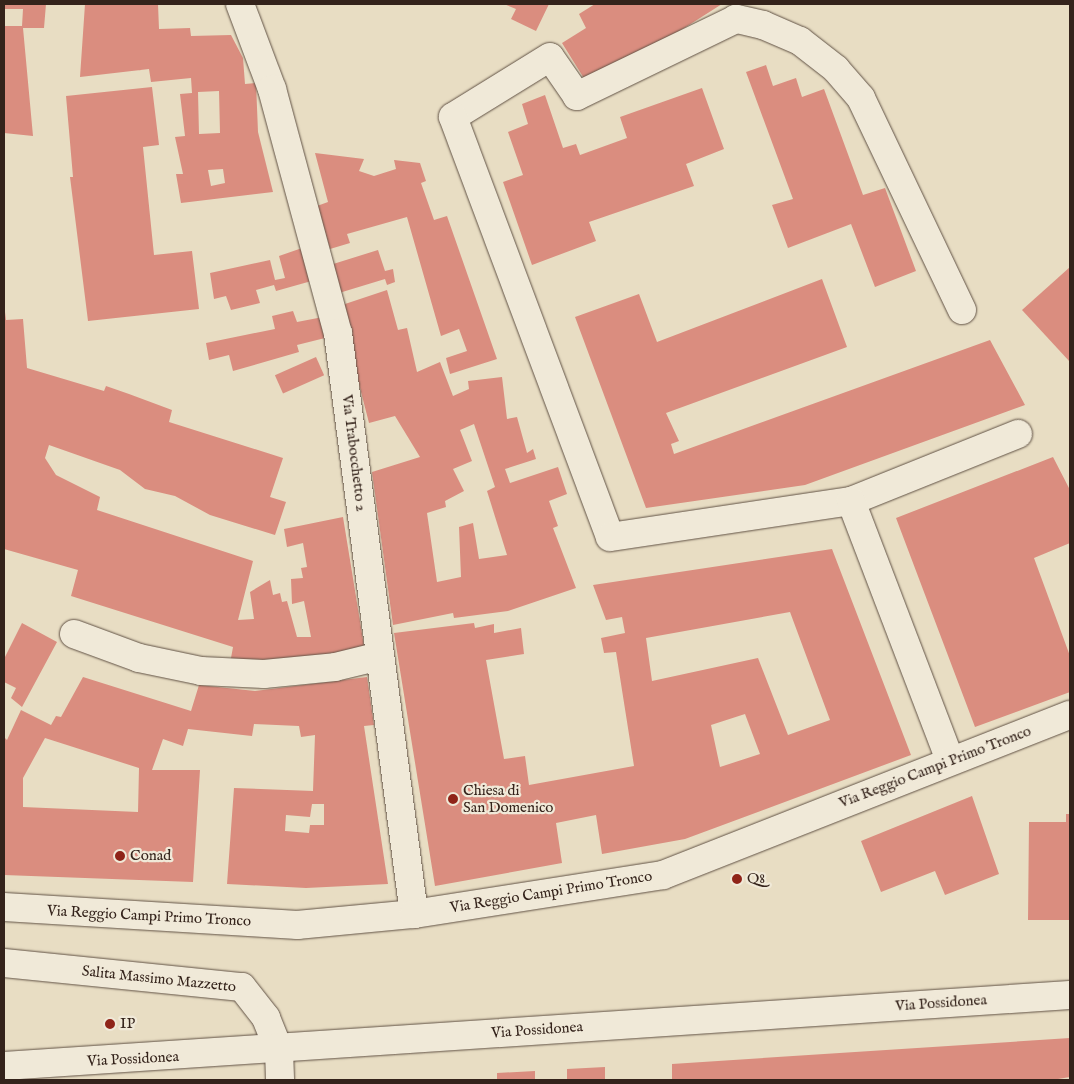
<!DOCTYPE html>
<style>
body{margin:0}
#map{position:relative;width:1074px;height:1084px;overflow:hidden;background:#e8ddc3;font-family:"IM FELL English",serif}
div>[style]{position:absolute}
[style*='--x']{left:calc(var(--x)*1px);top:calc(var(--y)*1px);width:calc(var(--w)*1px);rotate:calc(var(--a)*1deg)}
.building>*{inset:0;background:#da8d7f;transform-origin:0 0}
.roads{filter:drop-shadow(0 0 1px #615245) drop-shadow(0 0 1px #615245)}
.street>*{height:28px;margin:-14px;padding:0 14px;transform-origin:14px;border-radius:14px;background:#f0e9d8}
.secondary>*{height:28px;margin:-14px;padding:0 14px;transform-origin:14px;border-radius:14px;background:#f0e9d8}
.dots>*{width:14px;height:14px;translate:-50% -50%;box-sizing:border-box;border:2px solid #f0e9d8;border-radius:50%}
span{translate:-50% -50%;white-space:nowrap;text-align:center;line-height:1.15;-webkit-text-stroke:4.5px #f0e9d8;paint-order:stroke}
.street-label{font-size:15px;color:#34231b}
.poi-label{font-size:15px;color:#34231b}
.left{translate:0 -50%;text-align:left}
.frame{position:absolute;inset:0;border:5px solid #34231b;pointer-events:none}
</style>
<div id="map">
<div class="building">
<i style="clip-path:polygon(4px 4px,46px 4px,44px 28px,23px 28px,33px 136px,4px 133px,4px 26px,22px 26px,23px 9px,4px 9px)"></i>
<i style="clip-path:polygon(evenodd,85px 4px,158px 4px,159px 29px,190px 28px,191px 36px,231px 35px,243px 58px,245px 84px,256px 83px,258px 132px,273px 192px,181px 203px,176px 174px,183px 174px,175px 137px,185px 136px,180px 94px,192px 93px,191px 78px,151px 82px,149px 69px,80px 77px,85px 4px,219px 91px,220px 133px,199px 134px,198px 92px,219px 91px,85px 4px,223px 169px,225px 183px,211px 186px,208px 170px,223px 169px)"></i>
<i style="clip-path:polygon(504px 4px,549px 4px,536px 31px,511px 19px,516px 9px)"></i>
<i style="clip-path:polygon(595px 4px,722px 4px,590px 88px,562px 43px,586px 28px,579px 14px)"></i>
<i style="clip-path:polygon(766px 65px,773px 86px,796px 78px,802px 97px,824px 89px,863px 195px,885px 188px,916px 271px,875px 287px,851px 224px,788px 248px,772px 205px,793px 199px,746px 72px)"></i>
<i style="clip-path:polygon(152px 87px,159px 145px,143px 147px,154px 255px,192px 251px,199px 309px,88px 321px,70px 177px,73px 177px,66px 96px)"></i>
<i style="clip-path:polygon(702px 88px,724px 149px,686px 164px,694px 186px,589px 222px,596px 241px,532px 265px,503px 182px,523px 175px,508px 132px,528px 124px,522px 104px,545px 95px,563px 148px,576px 144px,580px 155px,627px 138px,620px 117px)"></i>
<i style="clip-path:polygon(315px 153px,364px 159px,359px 171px,374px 176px,396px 169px,394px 160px,420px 163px,426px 181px,421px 183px,434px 220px,447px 216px,497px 359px,450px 374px,446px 358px,467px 351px,459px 329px,441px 336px,407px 217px,347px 234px,350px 243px,330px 249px,317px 206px,328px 202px)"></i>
<i style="clip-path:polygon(305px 247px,315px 280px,276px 291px,274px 285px,256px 290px,260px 303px,231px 310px,226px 296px,214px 299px,210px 273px,270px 260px,275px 280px,285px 278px,279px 256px)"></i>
<i style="clip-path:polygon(378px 250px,385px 271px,393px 269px,395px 282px,387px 285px,385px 279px,339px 293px,330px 265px)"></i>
<i style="clip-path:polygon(1070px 267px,1070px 362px,1022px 310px)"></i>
<i style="clip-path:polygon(822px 279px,847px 347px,666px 413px,679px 441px,671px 444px,674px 454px,990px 340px,1025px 405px,805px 485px,646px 508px,575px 317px,639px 294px,657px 342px)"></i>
<i style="clip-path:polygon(evenodd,387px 290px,398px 330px,407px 328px,417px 372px,440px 362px,453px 396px,469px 389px,468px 381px,502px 377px,507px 419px,517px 417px,527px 453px,533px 449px,536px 459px,505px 469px,510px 483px,558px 467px,567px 494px,549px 501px,558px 526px,553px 528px,576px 588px,508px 611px,454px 618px,453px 613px,393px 625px,372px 472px,420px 457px,395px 416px,369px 423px,339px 306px,387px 290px,474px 424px,495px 487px,487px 491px,507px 555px,479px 559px,473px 523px,459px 527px,461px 577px,437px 582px,427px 513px,446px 507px,445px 501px,464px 491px,453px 469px,472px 461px,460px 430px,474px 424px)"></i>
<i style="clip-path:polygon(293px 311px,297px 322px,323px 317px,329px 337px,297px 345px,299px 352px,233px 371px,229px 355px,209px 360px,206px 343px,275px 329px,272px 316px)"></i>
<i style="clip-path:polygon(5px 312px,6px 320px,23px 319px,27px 368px,104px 391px,106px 386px,129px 394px,172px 410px,169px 422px,283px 458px,270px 497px,286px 502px,275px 535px,210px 515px,175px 496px,145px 489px,120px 470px,49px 445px,45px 458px,56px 475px,100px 497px,97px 510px,253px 561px,238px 620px,254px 619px,250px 592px,270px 580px,273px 595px,280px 593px,282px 602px,287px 601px,297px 637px,311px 637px,304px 601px,292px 604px,291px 579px,303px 578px,301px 568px,307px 567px,303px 543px,287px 547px,284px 529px,343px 517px,365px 652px,229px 669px,233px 647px,71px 596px,78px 570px,4px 549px)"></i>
<i style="left:316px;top:357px;width:20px;height:45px;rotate:66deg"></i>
<i style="clip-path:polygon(1053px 457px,1070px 490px,1070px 543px,1034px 558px,1070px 656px,1070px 692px,975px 727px,896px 518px)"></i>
<i style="clip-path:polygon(evenodd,832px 549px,911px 755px,685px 839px,602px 854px,596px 815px,556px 823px,562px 863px,435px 886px,394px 633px,474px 623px,475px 628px,494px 624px,494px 633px,521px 628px,524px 654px,486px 660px,504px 759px,525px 756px,529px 785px,634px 766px,616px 652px,604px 653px,601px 638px,625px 633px,622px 617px,606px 620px,593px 585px,832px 549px,790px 612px,830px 720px,788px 735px,758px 658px,652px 681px,646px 638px,790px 612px,832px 549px,745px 714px,760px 754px,720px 767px,711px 725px,745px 714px)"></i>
<i style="clip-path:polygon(22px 623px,57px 642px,22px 707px,11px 698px,16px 688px,4px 682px,4px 659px)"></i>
<i style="clip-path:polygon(evenodd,83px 677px,191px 711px,199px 685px,255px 691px,367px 677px,374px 725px,364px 726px,388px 884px,306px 888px,227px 884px,234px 788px,313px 791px,315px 735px,301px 737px,299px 726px,254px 724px,252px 736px,188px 729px,183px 746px,163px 739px,152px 770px,200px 770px,193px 882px,4px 875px,4px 737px,7px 740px,21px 710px,51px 725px,56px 716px,61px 717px,83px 677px,45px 738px,139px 768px,138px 812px,23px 807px,23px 778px,45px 738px,83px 677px,312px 804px,324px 804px,324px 825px,310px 825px,309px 833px,285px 831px,286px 815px,310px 817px,312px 804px)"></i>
<i style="clip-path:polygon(972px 796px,999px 874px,945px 895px,935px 871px,881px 892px,861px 841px)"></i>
<i style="clip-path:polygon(1066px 814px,1070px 814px,1070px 920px,1028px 920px,1029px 822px,1066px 822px)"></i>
<i style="clip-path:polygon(1070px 1038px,1070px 1077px,1052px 1080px,672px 1080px,672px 1064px)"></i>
<i style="clip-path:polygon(605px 1067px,605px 1080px,567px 1080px,567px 1069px)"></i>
<i style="clip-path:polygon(535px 1071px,535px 1080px,497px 1080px,497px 1073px)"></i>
</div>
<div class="roads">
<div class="street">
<i style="--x:240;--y:4;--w:91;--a:69.4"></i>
<i style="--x:272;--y:89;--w:253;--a:74.9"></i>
<i style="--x:338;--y:333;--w:586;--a:82.55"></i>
<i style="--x:962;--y:310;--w:235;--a:-115.5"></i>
<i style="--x:861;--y:98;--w:38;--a:-131"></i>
<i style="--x:836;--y:69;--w:46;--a:-142.1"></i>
<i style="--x:800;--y:41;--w:40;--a:-156.6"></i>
<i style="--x:763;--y:25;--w:28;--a:-167"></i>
<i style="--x:736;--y:19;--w:177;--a:154.2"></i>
<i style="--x:577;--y:96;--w:47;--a:-124.7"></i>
<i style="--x:550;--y:57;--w:114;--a:148.3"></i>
<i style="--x:453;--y:117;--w:448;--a:69.5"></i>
<i style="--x:610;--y:537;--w:244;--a:-8.5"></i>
<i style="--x:851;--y:501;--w:180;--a:-21.9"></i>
<i style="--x:851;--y:501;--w:277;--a:69.1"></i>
<i style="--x:74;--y:634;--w:69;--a:20.3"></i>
<i style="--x:139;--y:658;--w:63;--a:11.8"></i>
<i style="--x:201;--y:671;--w:63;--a:2.7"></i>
<i style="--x:264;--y:674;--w:71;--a:-5.6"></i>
<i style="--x:335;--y:667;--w:46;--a:-13.7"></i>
<i style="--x:4;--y:963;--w:239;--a:5.8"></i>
<i style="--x:242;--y:987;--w:39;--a:52"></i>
<i style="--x:266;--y:1018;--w:35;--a:68"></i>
<i style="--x:279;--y:1050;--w:30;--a:88"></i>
<i style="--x:4;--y:1066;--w:1068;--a:-3.81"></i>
</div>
<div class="secondary">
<i style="--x:4;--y:907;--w:294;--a:3.5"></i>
<i style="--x:297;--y:925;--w:118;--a:-5.4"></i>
<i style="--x:414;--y:914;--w:252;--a:-8.9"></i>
<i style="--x:663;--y:875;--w:437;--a:-21.5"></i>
</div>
</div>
<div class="dots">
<i style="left:453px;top:799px;background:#8f2418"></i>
<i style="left:120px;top:856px;background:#8f2418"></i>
<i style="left:737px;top:879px;background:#8f2418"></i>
<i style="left:110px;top:1024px;background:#8f2418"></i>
</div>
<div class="street-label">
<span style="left:354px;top:453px;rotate:83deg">Via Trabocchetto 2</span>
<span style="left:935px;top:767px;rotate:-21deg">Via Reggio Campi Primo Tronco</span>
<span style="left:551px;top:892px;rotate:-9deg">Via Reggio Campi Primo Tronco</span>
<span style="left:149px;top:916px;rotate:3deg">Via Reggio Campi Primo Tronco</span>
<span style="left:159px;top:979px;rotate:6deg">Salita Massimo Mazzetto</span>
<span style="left:941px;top:1003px;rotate:-4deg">Via Possidonea</span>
<span style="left:537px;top:1030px;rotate:-4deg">Via Possidonea</span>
<span style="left:133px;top:1059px;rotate:-3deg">Via Possidonea</span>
</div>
<div class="poi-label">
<span class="left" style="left:463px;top:799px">Chiesa di<br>San Domenico</span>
<span class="left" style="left:130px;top:856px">Conad</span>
<span class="left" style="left:747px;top:879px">Q8</span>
<span class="left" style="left:120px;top:1024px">IP</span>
</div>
<div class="frame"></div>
</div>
